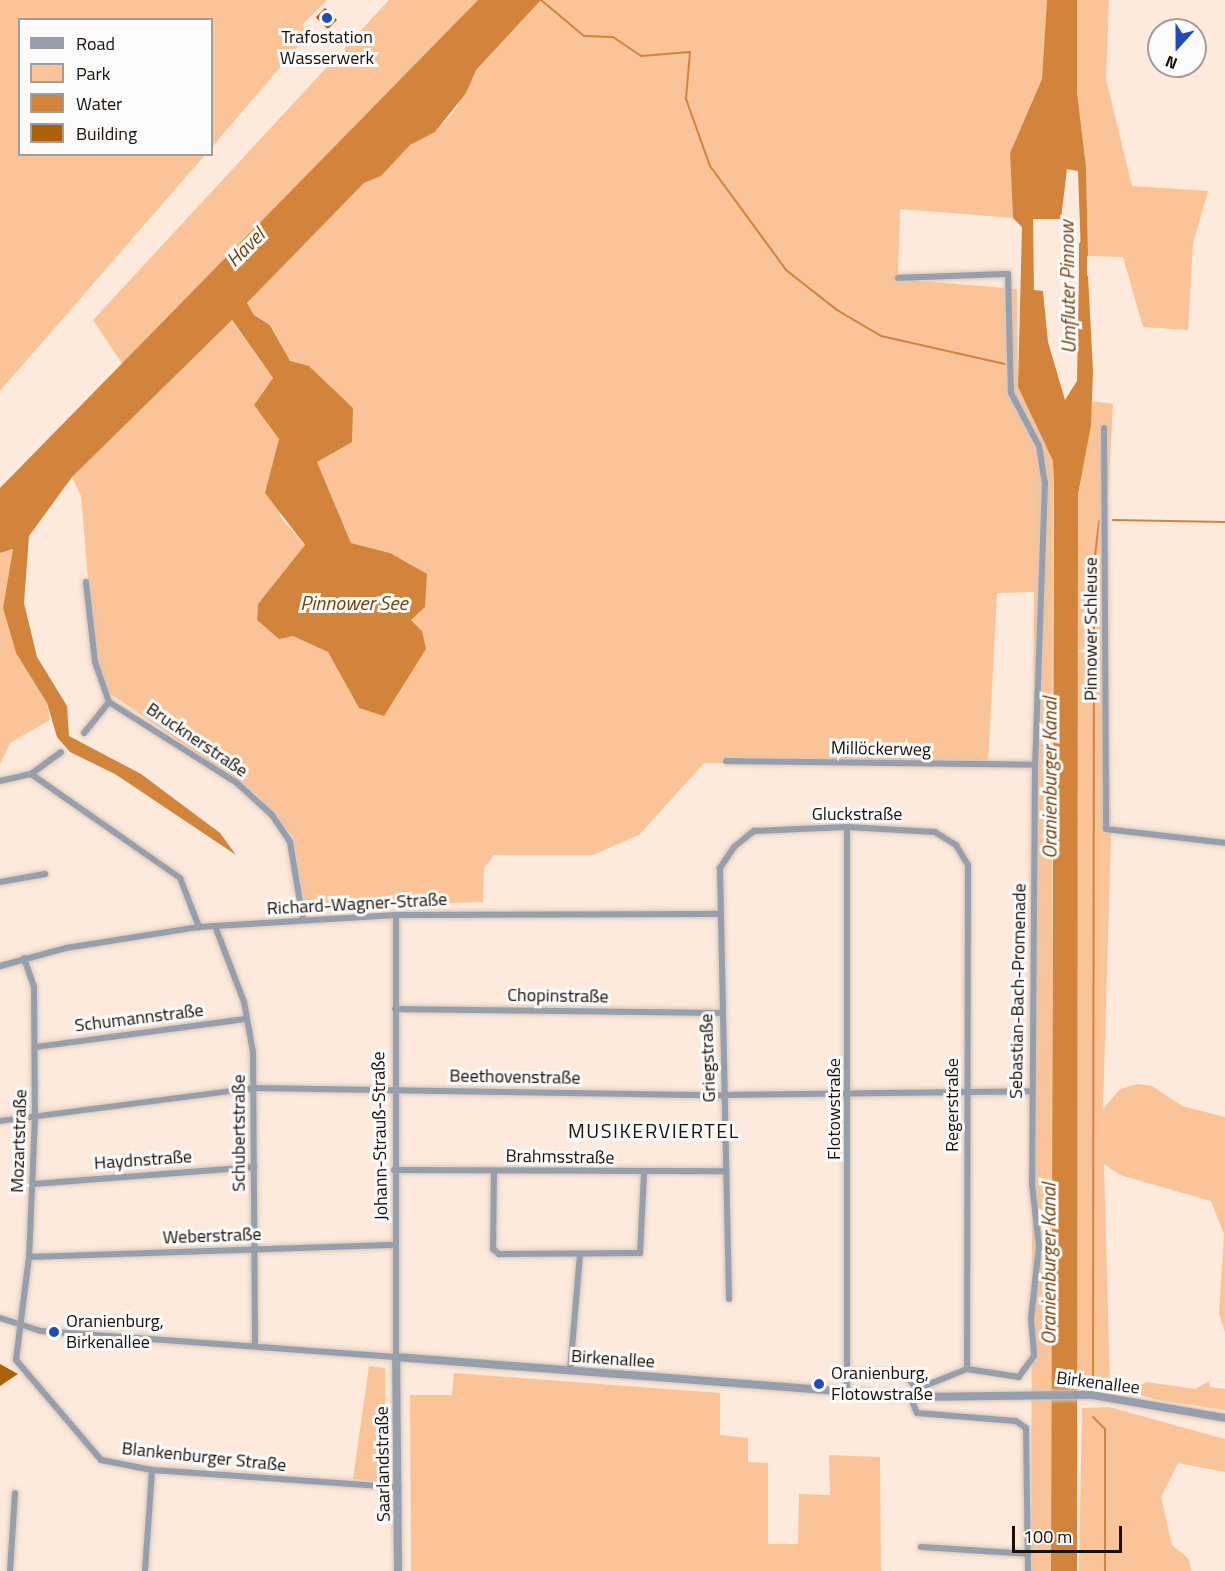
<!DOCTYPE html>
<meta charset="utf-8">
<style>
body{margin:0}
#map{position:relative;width:1225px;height:1571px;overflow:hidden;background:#fdeadc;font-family:"Titillium Web",sans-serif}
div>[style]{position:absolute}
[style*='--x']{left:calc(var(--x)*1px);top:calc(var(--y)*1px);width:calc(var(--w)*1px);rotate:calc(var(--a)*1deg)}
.green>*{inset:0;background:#fbc498}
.water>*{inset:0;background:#d2843c}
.stream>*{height:2px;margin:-1px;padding:0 1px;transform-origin:1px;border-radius:1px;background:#d2843c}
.canal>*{height:8px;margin:-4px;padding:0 4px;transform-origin:4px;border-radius:4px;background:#d2843c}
.building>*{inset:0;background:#ac600a;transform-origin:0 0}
.roads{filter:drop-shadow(0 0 2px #d9c7ba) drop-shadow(0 0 2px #d9c7ba)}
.minor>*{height:6px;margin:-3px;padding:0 3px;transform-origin:3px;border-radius:3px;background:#989fac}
.tertiary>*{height:8px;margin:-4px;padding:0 4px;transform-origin:4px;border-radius:4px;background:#989fac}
.dots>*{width:16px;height:16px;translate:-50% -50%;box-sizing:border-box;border:3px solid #fbfbfb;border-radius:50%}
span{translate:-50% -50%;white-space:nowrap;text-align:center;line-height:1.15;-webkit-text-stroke:6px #fbfbfb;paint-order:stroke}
.poi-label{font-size:18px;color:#1a1008}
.left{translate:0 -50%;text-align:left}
.street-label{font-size:18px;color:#1a1008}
.water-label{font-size:20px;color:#744009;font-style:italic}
.neighbourhood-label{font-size:20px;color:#1a1008;letter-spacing:1.5px}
.legend{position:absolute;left:18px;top:18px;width:195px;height:138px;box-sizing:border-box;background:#fbfbfb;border:2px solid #a19d9a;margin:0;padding:8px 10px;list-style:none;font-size:18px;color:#1a1008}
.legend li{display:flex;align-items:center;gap:12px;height:30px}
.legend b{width:30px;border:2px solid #a19d9a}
.north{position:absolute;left:1147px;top:18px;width:60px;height:60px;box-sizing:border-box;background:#fbfbfb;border:2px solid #a19d9a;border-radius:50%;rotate:201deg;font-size:16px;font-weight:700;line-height:24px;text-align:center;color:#1a1008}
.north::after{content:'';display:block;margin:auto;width:21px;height:27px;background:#204cb9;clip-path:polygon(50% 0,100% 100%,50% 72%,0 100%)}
.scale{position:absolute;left:1012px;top:1526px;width:110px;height:27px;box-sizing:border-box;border:3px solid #1a1008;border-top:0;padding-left:8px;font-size:18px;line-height:21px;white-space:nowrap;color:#1a1008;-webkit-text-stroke:4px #fbfbfb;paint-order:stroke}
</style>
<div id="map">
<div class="green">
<i style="clip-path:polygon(0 0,327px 0,303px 24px,307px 36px,212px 147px,212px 20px,20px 20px,20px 154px,205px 155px,0 391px)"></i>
<i style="clip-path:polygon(389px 0,478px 0,123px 365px,93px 320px)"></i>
<i style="clip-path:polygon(541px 0,1047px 0,1042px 79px,1010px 153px,1013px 218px,900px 209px,898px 279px,1017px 289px,1018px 387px,1053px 461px,1051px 1571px,1031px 1571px,1034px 592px,997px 593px,988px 764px,704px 763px,639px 835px,593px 855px,494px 855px,484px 868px,483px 902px,304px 908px,293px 836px,256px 794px,105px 690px,93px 638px,81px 496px,72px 477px,231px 320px,273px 378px,254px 405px,280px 439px,275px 462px,280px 516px,305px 546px,258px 604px,257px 619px,328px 652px,359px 708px,422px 631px,411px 620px,390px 553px,351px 543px,317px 462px,326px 456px,330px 386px,309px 366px,290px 362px,271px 325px,254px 315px,247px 303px,364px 183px,381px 176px,410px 144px,435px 132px,453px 113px,476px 70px)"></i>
<i style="clip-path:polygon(1077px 0,1109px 0,1106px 79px,1132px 186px,1208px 191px,1193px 244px,1188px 330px,1143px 327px,1123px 257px,1088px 256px,1086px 167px,1077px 92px)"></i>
<i style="clip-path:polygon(1092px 401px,1113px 404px,1106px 529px,1111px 837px,1103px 1109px,1120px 1089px,1137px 1084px,1152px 1086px,1182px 1106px,1225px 1117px,1225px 1333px,1219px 1313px,1224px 1234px,1211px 1201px,1120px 1175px,1104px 1164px,1110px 1388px,1077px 1385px,1078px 494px)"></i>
<i style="clip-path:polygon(13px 549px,3px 608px,16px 653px,47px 703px,50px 720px,10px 743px,0 764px,0 553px)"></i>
<i style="clip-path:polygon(369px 1366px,385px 1368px,386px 1477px,382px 1482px,353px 1479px)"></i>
<i style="clip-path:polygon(454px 1373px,720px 1393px,720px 1435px,748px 1438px,748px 1462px,768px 1463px,768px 1544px,798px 1544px,799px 1494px,830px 1495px,829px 1455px,880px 1457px,881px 1571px,411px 1571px,410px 1395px,452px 1395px)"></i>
<i style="clip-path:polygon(1209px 1381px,1210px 1387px,1225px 1389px,1225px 1410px,1158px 1400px,1140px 1395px,1136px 1387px,1147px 1382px,1195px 1389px)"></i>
<i style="clip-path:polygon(1109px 1407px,1225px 1439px,1225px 1472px,1178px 1463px,1161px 1497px,1172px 1545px,1189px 1559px,1191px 1571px,1079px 1571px,1082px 1408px)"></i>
</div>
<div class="water">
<i style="clip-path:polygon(478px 0,541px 0,476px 70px,466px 93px,435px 132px,410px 145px,381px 176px,364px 183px,247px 303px,254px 315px,270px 325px,290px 361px,309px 366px,353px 408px,352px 442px,317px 462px,351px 543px,390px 553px,427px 574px,425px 607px,411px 620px,422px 631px,426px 649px,384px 716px,359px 708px,328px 652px,293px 636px,279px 639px,257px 620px,258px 604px,305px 545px,265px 493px,279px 439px,254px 405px,273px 378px,232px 320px,72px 477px,29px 536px,24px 603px,37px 657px,67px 706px,69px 736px,141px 774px,220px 833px,236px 855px,115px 774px,70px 752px,57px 737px,47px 703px,16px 653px,3px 608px,13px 549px,0 553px,0 488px)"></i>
<i style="clip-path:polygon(1047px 0,1077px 0,1077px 92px,1086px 167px,1088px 256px,1081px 255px,1078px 171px,1067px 169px,1061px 219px,1033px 219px,1034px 290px,1043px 291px,1048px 342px,1065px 400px,1077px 381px,1079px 276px,1088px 276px,1093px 371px,1091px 425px,1078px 494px,1077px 1571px,1051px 1571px,1054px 490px,1053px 461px,1018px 387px,1022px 227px,1013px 218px,1010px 153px,1042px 79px)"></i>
</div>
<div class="stream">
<i style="--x:541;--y:0;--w:56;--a:39.9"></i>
<i style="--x:584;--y:36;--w:29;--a:2"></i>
<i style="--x:613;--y:37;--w:34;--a:34"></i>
<i style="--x:641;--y:56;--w:49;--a:-4.7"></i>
<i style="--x:690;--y:52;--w:47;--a:94.9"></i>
<i style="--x:686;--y:99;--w:71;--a:70.3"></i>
<i style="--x:710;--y:166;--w:129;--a:53.8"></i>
<i style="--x:786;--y:270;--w:65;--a:38.1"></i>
<i style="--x:837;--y:310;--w:51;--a:30.6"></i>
<i style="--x:881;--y:336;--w:127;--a:12.7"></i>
<i style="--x:1113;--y:520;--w:112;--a:1"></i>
<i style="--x:1093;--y:1388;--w:823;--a:-89.93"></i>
<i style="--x:1094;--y:565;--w:44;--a:-83.5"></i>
<i style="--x:1093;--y:1417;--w:17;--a:45"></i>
<i style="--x:1105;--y:1429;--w:142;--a:90"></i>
</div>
<div class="canal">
<i style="--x:1083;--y:284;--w:39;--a:-90"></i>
</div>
<div class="building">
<i style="left:325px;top:8px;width:17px;height:13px;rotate:45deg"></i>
<i style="clip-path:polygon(0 1364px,18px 1374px,0 1386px)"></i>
</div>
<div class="roads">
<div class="minor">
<i style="--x:898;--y:278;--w:110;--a:-2.1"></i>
<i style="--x:1008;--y:274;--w:119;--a:88.6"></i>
<i style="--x:1011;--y:393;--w:60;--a:62.2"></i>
<i style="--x:1039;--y:446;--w:36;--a:81"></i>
<i style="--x:1045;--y:482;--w:283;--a:92"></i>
<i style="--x:1035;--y:765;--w:419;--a:90.4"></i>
<i style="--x:1032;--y:1184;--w:62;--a:83.6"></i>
<i style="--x:1039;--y:1246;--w:73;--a:96.3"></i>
<i style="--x:1031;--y:1319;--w:37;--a:85"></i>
<i style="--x:1034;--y:1356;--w:26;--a:126"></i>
<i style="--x:1019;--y:1377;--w:53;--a:-171.3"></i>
<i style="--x:967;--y:1369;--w:54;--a:158.2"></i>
<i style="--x:917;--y:1389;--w:8;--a:97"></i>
<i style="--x:1104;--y:428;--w:401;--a:89.7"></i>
<i style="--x:1106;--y:829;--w:120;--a:6.7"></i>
<i style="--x:86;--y:582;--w:81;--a:83.6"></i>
<i style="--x:95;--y:662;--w:42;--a:70.7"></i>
<i style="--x:109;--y:702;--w:151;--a:32.3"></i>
<i style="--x:237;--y:783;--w:47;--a:42.4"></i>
<i style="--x:272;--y:815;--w:32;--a:56"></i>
<i style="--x:290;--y:842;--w:79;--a:80.5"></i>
<i style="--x:84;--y:733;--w:40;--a:-51"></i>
<i style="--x:726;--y:761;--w:309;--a:0.7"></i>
<i style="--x:31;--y:774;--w:182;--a:34.9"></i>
<i style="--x:180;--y:878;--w:53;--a:68.8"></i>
<i style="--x:0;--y:781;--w:32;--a:-13"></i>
<i style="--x:31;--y:774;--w:37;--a:-36"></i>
<i style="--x:0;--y:882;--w:46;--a:-10.1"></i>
<i style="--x:215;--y:926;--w:81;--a:69.1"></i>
<i style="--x:244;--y:1002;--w:51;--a:79.8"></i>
<i style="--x:253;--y:1052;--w:294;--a:89.6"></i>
<i style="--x:24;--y:958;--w:31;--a:71"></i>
<i style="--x:34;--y:987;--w:129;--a:89.6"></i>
<i style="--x:35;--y:1116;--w:141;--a:92.4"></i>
<i style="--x:29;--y:1257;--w:104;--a:97.2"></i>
<i style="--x:16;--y:1360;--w:131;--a:49.6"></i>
<i style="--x:101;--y:1460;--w:52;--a:11.1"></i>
<i style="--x:152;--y:1470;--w:247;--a:4"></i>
<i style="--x:0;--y:966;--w:68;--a:-15.3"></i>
<i style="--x:66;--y:948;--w:135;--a:-9"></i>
<i style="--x:199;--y:927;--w:197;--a:-3.5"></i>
<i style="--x:396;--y:915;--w:324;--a:-0.2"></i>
<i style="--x:395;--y:1009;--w:326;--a:0.7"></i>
<i style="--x:36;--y:1047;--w:212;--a:-7.6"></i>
<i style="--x:0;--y:1121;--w:256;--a:-7.4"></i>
<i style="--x:254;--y:1088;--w:470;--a:0.9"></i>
<i style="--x:724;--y:1095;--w:308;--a:-0.7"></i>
<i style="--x:394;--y:1170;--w:331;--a:0.2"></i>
<i style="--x:494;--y:1171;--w:78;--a:90.7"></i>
<i style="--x:493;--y:1249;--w:8;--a:40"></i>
<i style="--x:499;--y:1254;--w:141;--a:-0.4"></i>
<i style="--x:640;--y:1253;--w:80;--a:-87.1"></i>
<i style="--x:33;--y:1184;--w:222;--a:-4.4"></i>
<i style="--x:29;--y:1257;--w:367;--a:-1.9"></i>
<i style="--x:729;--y:1299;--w:431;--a:-91.2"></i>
<i style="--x:720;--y:868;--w:25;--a:-56"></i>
<i style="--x:734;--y:847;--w:26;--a:-39"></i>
<i style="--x:754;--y:831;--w:93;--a:-2.5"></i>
<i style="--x:847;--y:827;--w:88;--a:3.3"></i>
<i style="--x:935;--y:832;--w:25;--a:32"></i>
<i style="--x:956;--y:845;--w:23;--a:59"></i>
<i style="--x:968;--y:865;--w:504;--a:90.11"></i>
<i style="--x:0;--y:1318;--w:43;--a:17.6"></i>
<i style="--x:41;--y:1331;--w:356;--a:4.2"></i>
<i style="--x:396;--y:1357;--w:442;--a:-90"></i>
<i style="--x:570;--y:1371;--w:117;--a:-85.1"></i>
<i style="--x:847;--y:1372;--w:57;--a:2"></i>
<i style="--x:904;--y:1374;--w:20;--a:49"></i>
<i style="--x:847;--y:1391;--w:564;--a:-90"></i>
<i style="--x:910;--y:1396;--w:18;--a:68"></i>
<i style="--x:917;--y:1413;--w:99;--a:4.6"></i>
<i style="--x:1016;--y:1421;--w:12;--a:35"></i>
<i style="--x:1026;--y:1428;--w:143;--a:89.2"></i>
<i style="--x:921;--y:1547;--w:107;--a:3.7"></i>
<i style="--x:10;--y:1571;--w:78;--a:-86.3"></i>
<i style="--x:145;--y:1571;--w:101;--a:-86"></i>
</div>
<div class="tertiary">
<i style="--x:398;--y:1571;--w:214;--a:-90.5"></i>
<i style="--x:396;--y:1357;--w:522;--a:4.4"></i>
<i style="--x:916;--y:1397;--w:176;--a:-0.7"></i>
<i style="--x:1092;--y:1395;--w:135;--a:9.8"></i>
</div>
</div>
<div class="dots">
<i style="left:327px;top:18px;background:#204cb9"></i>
<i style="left:54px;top:1332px;background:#204cb9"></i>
<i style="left:819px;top:1384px;background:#204cb9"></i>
</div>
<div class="poi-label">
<span style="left:327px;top:48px">Trafostation<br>Wasserwerk</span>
<span class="left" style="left:66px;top:1332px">Oranienburg,<br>Birkenallee</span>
<span class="left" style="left:831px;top:1384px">Oranienburg,<br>Flotowstraße</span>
</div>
<div class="street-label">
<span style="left:1091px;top:629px;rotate:-90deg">Pinnower Schleuse</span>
<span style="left:197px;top:740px;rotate:34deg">Brucknerstraße</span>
<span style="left:881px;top:749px;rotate:1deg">Millöckerweg</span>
<span style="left:857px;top:814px">Gluckstraße</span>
<span style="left:357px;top:904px;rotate:-3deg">Richard-Wagner-Straße</span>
<span style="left:1018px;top:991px;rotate:-89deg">Sebastian-Bach-Promenade</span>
<span style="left:558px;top:996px;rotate:1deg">Chopinstraße</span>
<span style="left:139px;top:1018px;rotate:-7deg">Schumannstraße</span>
<span style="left:708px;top:1058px;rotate:-92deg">Griegstraße</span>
<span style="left:515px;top:1077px;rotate:1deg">Beethovenstraße</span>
<span style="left:952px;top:1105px;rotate:-90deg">Regerstraße</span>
<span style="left:834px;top:1109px;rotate:-90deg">Flotowstraße</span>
<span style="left:239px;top:1133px;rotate:-90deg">Schubertstraße</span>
<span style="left:380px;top:1136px;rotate:-91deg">Johann-Strauß-Straße</span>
<span style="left:19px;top:1141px;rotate:-88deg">Mozartstraße</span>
<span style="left:560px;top:1157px;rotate:1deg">Brahmsstraße</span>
<span style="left:143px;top:1160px;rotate:-4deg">Haydnstraße</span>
<span style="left:212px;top:1236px;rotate:-2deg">Weberstraße</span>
<span style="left:613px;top:1359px;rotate:4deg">Birkenallee</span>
<span style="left:1098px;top:1383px;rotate:7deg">Birkenallee</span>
<span style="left:204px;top:1457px;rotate:6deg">Blankenburger Straße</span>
<span style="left:383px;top:1464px;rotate:-91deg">Saarlandstraße</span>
</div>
<div class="water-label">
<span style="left:245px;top:247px;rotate:-45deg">Havel</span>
<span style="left:1067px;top:287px;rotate:-91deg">Umfluter Pinnow</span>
<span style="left:354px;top:602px">Pinnower See</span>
<span style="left:1049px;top:778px;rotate:-90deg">Oranienburger Kanal</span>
<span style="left:1048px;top:1264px;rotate:-90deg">Oranienburger Kanal</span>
</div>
<div class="neighbourhood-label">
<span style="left:654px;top:1130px">MUSIKERVIERTEL</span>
</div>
<ul class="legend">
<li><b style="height:8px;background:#989fac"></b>Road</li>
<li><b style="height:16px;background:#fbc498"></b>Park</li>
<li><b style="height:16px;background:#d2843c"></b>Water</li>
<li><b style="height:16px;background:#ac600a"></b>Building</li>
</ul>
<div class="north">N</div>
<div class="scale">100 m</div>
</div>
